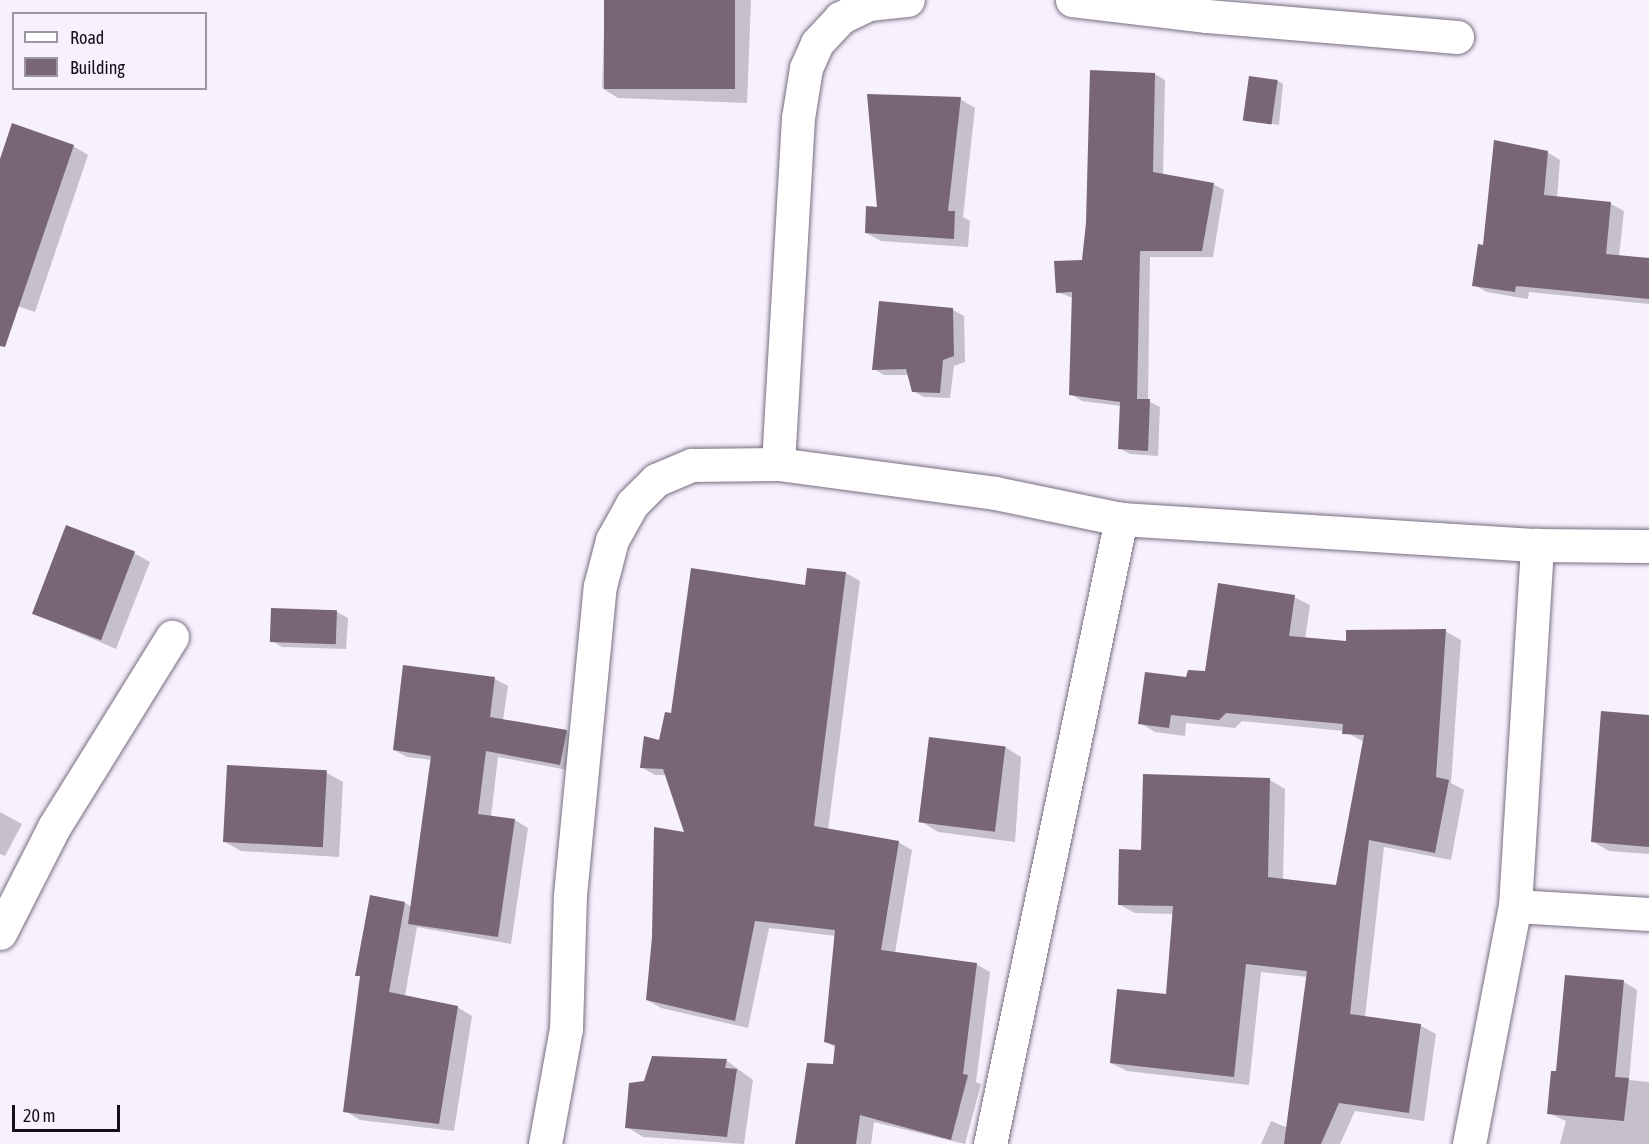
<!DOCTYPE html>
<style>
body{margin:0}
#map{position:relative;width:1649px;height:1144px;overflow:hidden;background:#f7f0fd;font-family:"Asap Condensed",sans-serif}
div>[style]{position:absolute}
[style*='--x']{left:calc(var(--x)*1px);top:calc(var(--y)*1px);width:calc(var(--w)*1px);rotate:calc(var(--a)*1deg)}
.shadow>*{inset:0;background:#0003}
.building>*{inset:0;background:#796674;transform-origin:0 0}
.roads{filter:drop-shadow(0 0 2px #776d80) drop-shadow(0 0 2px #776d80)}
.minor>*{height:33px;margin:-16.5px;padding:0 16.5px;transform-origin:16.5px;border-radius:16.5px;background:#fff}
span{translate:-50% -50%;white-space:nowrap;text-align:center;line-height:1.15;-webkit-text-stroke:5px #f7f0fd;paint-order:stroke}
.legend{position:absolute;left:12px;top:12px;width:195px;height:78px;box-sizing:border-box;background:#f7f0fd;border:2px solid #9c96a1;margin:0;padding:8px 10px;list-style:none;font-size:18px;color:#141017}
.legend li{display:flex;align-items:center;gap:12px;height:30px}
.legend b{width:30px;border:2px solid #9c96a1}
.scale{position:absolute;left:12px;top:1105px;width:108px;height:27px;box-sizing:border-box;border:3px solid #141017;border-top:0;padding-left:8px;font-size:18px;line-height:21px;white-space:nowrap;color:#141017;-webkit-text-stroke:4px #f7f0fd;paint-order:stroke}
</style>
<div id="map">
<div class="shadow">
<i style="clip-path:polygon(605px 0,751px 0,747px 103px,618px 98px,602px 88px)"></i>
<i style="clip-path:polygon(1155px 74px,1165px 80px,1163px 176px,1213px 184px,1224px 190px,1213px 257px,1150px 257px,1148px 401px,1160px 407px,1158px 456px,1130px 454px,1119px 448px,1121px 406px,1082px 401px,1071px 394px,1073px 298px,1057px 292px,1083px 262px)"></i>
<i style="clip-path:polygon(1278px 81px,1283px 84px,1279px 125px,1247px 120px)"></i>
<i style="clip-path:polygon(960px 99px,975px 108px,963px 217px,970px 221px,968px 247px,881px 241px,866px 233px,878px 208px)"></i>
<i style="clip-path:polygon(73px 146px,88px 155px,35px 312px,0 300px,0 162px)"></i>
<i style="clip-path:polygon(1547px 152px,1560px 160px,1557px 198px,1611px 204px,1624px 211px,1619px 257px,1649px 260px,1649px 304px,1529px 292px,1528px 299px,1487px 292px,1474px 285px,1485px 246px)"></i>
<i style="clip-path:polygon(953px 310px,964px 316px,965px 362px,954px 366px,950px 398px,924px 397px,913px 391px,909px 375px,884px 375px,874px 369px)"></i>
<i style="clip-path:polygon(134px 553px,150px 562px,116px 649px,33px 613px)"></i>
<i style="clip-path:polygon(846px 573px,860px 581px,828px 830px,898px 842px,912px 850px,895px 953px,976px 964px,990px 972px,976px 1082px,981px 1084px,965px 1144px,874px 1122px,871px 1144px,797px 1144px,834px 1065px,836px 1048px,825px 1041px,836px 936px,769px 928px,748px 1028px,661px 1008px,647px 1000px,686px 833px,667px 775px,655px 775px,641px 767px,660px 742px,672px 715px,807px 587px)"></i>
<i style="clip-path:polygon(1294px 597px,1310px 605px,1305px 639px,1347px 643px,1445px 631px,1461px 640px,1451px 783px,1464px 790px,1451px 860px,1384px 847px,1365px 1017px,1421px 1026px,1436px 1034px,1424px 1121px,1355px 1111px,1340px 1144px,1261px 1144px,1271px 1121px,1288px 1128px,1308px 977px,1261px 972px,1249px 1085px,1127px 1071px,1111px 1063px,1167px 995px,1174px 914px,1135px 913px,1120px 905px,1143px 851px,1270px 780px,1285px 789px,1283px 880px,1337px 886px,1364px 742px,1344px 731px,1242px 721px,1235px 728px,1186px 723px,1185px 736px,1155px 732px,1140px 723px,1188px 679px,1206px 673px)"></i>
<i style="clip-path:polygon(337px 612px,348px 618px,346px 649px,282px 647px,272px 641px)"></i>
<i style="clip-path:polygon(495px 679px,508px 686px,503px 720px,566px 731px,579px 739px,573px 771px,498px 757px,491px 817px,515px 820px,528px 828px,511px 944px,417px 927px,405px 996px,457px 1007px,472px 1016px,454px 1131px,360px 1120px,345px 1111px,362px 977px,357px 975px,405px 903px,412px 907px,432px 760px,407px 757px,394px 750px)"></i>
<i style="clip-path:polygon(1649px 717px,1649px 854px,1609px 851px,1592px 841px)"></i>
<i style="clip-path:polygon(1005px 747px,1021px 757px,1015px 842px,938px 832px,922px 822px)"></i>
<i style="clip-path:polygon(327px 773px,343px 782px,339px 857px,241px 851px,225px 842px)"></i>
<i style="clip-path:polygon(0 812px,22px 824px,5px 856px,0 854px)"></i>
<i style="clip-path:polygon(1624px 982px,1637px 990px,1629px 1080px,1649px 1082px,1649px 1144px,1560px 1144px,1566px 1121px,1548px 1113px,1557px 1073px)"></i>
<i style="clip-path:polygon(727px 1061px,753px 1080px,744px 1144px,643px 1137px,627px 1127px,645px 1083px)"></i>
</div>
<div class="building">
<i style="left:604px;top:0;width:131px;height:89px"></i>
<i style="clip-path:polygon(1090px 70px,1155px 73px,1153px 172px,1214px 183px,1202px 251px,1140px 251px,1137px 399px,1150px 399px,1148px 451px,1118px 449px,1120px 402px,1069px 395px,1072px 292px,1056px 293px,1054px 261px,1082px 260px,1086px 223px)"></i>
<i style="left:1249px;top:76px;width:29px;height:45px;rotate:8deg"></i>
<i style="clip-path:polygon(867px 94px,961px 97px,948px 211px,955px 211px,954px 239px,865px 233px,866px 206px,877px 207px)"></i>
<i style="clip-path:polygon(12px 123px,74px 145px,5px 347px,0 346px,0 159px)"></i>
<i style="clip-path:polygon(1494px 140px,1548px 151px,1544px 195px,1611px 202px,1606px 254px,1649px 258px,1649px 299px,1516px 286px,1515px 292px,1472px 286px,1478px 244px,1483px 245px)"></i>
<i style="clip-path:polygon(879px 301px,953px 308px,954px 356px,943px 360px,940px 393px,912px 392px,906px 369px,872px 370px)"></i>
<i style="left:66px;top:525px;width:74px;height:95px;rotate:21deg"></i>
<i style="clip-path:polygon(691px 568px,805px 585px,807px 568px,846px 572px,814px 826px,899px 841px,881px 950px,977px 963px,963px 1074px,968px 1075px,951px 1140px,860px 1115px,856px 1144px,795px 1144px,807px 1063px,833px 1064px,835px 1045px,824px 1042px,835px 930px,755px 921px,735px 1021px,646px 1000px,652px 937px,654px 827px,684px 832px,663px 769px,640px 768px,644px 736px,659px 740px,665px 712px,671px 713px)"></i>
<i style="clip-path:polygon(1218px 583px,1295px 595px,1289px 636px,1346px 641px,1346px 630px,1446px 629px,1436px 777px,1449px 780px,1435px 853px,1369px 840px,1350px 1014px,1421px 1024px,1409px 1113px,1339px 1103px,1321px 1144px,1284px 1144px,1307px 971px,1246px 964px,1234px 1077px,1110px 1063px,1117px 989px,1166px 994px,1173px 906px,1118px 905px,1119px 849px,1141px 850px,1143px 774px,1270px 778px,1268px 877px,1336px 885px,1364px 735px,1342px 734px,1343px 724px,1226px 713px,1219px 720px,1171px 715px,1169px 728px,1138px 724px,1145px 672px,1186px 677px,1188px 670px,1205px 671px)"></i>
<i style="left:271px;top:608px;width:66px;height:34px;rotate:2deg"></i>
<i style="clip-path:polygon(403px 665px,495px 677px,490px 717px,567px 730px,560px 765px,486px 751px,478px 814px,515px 819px,498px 937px,408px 924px,431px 756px,393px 750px)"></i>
<i style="clip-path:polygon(1601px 711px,1649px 715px,1649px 847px,1591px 842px)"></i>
<i style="left:929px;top:737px;width:77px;height:86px;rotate:7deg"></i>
<i style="left:227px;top:765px;width:100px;height:77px;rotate:3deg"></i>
<i style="clip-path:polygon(370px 895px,405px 902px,389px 992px,458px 1006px,439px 1124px,343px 1112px,360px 976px,355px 976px)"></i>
<i style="clip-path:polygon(1565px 975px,1624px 980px,1615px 1077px,1629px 1078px,1624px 1121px,1547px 1114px,1551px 1071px,1556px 1071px)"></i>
<i style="clip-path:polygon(652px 1056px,727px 1059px,725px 1068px,737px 1069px,727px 1137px,625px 1128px,629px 1083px,644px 1081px)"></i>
</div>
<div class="roads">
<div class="minor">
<i style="--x:1072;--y:0;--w:136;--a:6.8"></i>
<i style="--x:1207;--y:16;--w:251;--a:4.8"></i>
<i style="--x:778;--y:464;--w:347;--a:-86.7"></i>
<i style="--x:798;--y:118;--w:51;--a:-80.9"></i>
<i style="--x:806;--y:68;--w:27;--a:-66"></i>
<i style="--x:817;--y:43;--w:34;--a:-47"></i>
<i style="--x:840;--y:18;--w:32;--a:-26"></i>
<i style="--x:869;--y:4;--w:39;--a:-6"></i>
<i style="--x:1515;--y:906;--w:134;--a:3.4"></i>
<i style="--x:0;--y:933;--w:119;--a:-63"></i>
<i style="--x:54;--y:827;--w:224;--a:-58.2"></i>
<i style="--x:545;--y:1144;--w:117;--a:-79.7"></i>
<i style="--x:566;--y:1029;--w:134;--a:-88.3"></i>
<i style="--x:570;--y:895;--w:310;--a:-84.5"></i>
<i style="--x:600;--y:586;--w:48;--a:-75.4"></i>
<i style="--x:612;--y:540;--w:41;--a:-60.9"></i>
<i style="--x:632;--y:504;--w:34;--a:-45"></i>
<i style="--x:656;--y:480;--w:39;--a:-23"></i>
<i style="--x:692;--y:465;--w:86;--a:-0.7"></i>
<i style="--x:778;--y:464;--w:219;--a:7.6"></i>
<i style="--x:995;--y:493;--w:129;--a:11.7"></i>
<i style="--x:1121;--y:519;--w:417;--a:3.6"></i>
<i style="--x:1537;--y:545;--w:112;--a:0.5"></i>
<i style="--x:990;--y:1144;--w:639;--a:-78.16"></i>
<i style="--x:1469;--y:1144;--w:242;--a:-79.1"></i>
<i style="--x:1515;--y:906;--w:362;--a:-86.5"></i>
</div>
</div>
<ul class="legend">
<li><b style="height:8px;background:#fff"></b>Road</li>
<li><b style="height:16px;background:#796674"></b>Building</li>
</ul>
<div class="scale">20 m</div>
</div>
